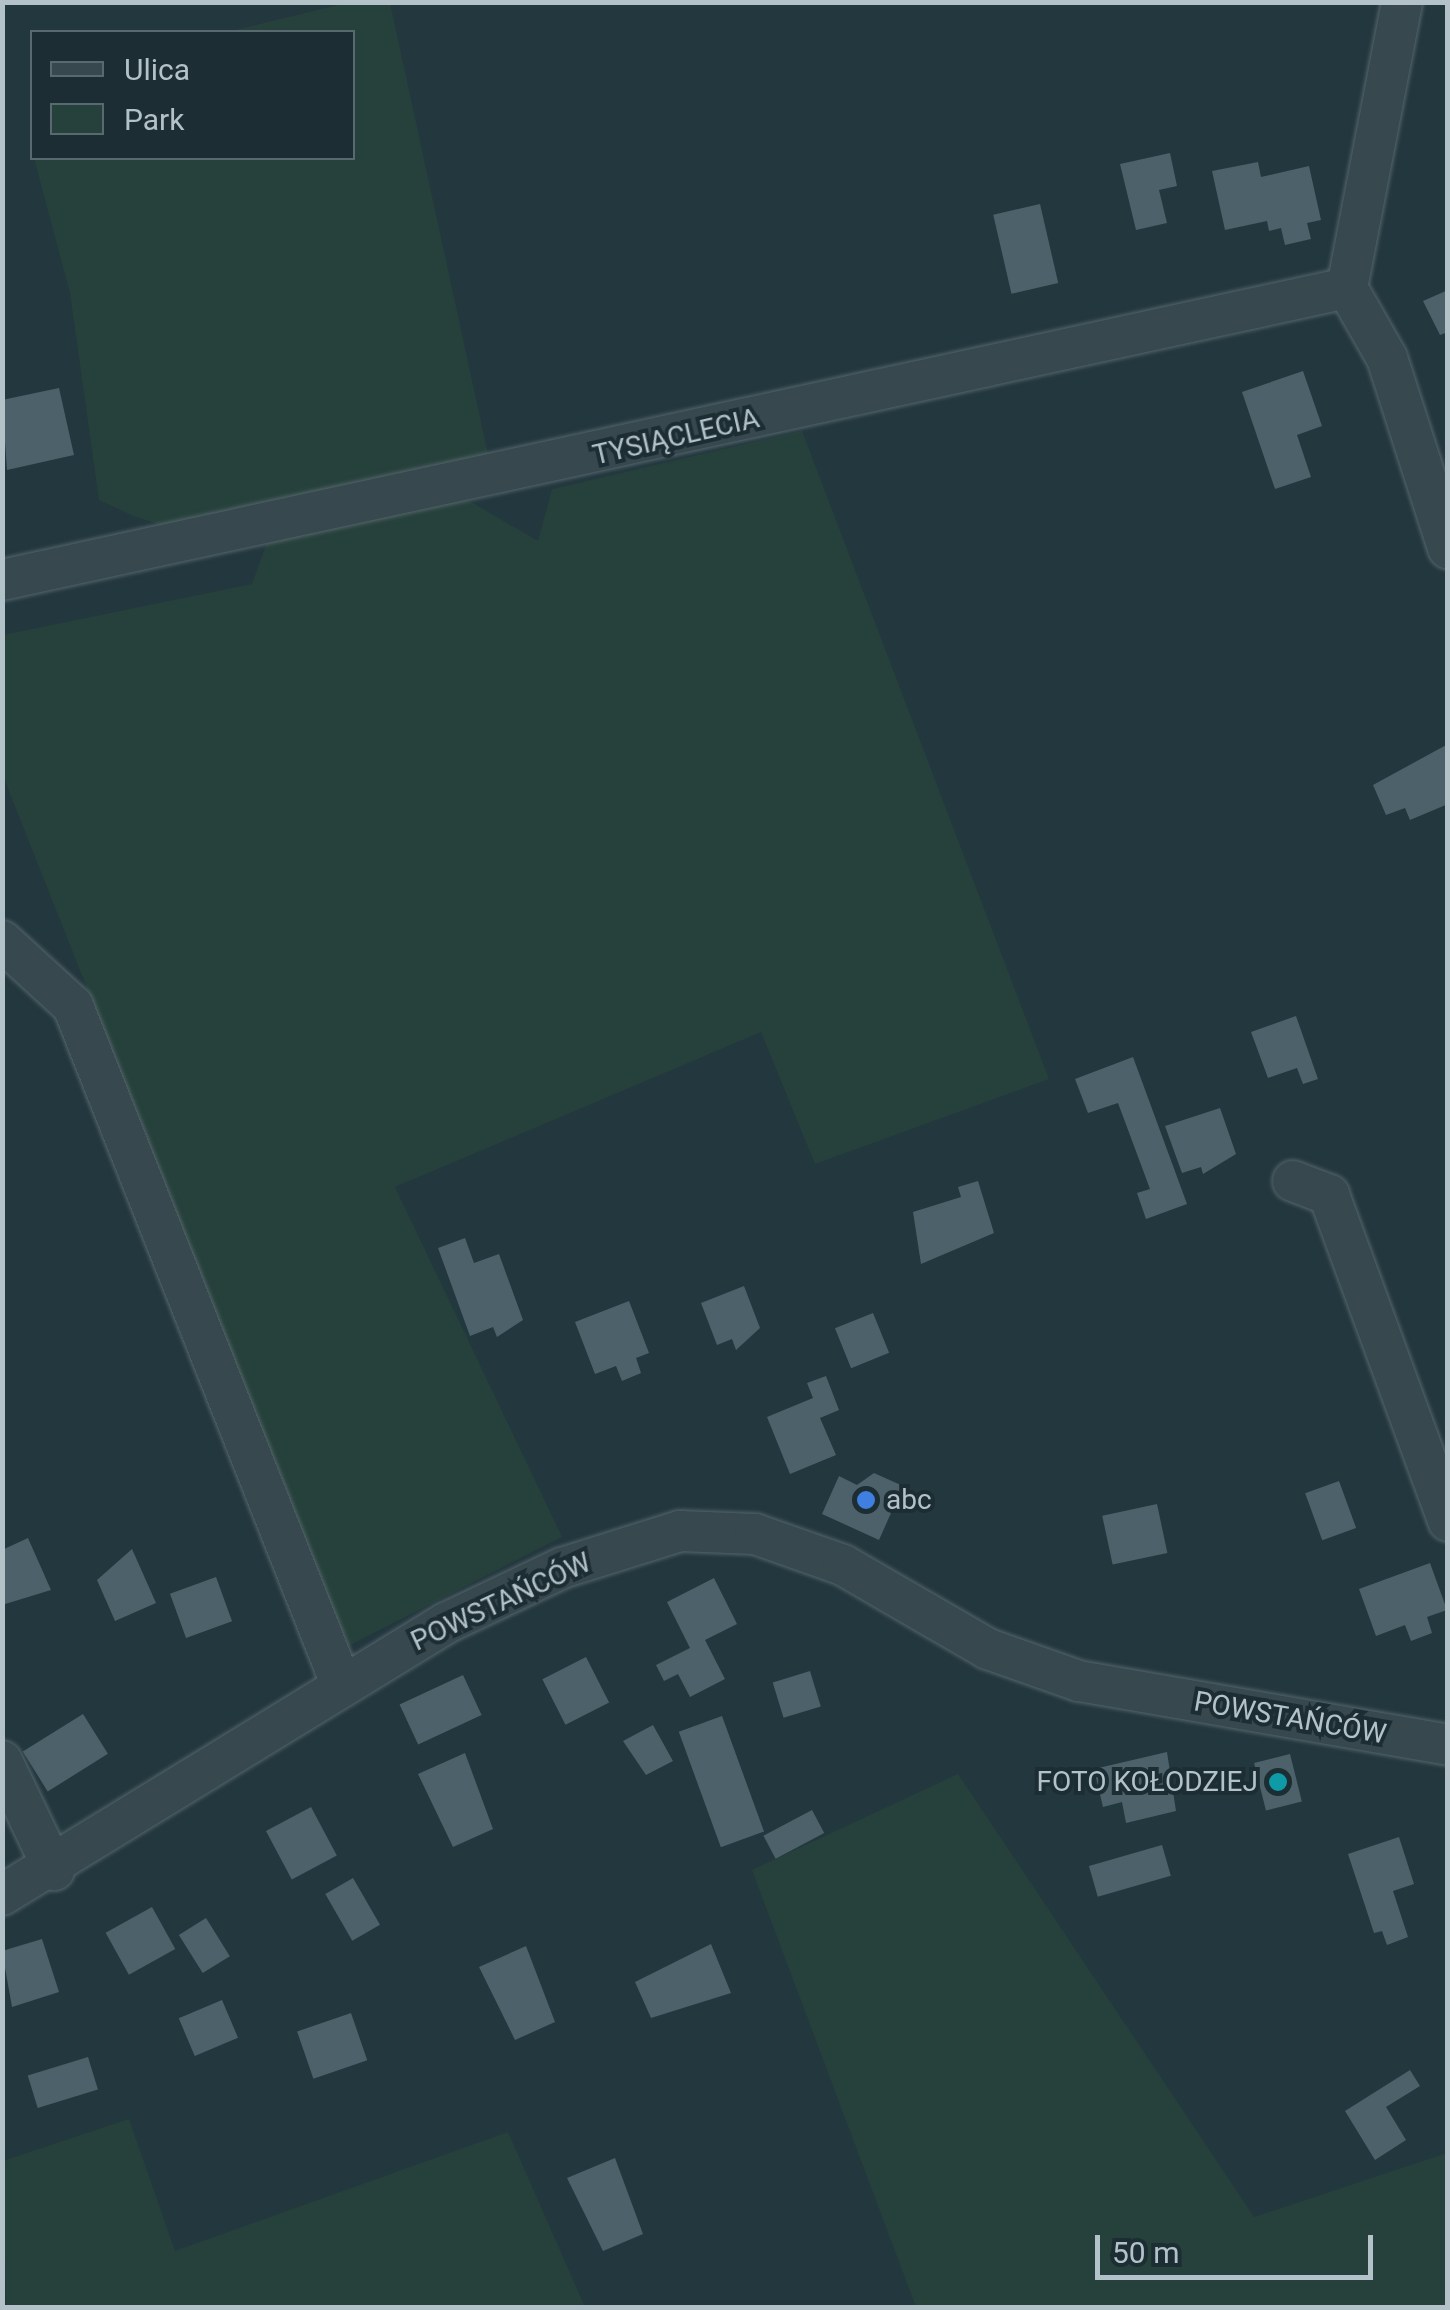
<!DOCTYPE html>
<meta charset="utf-8">
<style>
body{margin:0}
#map{position:relative;width:1450px;height:2310px;overflow:hidden;background:#23373e;font-family:Roboto,sans-serif}
div>[style]{position:absolute}
[style*='--x']{left:calc(var(--x)*1px);top:calc(var(--y)*1px);width:calc(var(--w)*1px);rotate:calc(var(--a)*1deg)}
.green>*{inset:0;background:#26413b}
.building>*{inset:0;background:#4c6169;transform-origin:0 0}
.roads{filter:drop-shadow(0 0 2px #55656c) drop-shadow(0 0 2px #55656c)}
.minor>*{height:40px;margin:-20px;padding:0 20px;transform-origin:20px;border-radius:20px;background:#37484e}
.dots>*{width:28px;height:28px;translate:-50% -50%;box-sizing:border-box;border:5px solid #1c2d33;border-radius:50%}
span{translate:-50% -50%;white-space:nowrap;text-align:center;line-height:1.15;-webkit-text-stroke:8px #1c2d33;paint-order:stroke}
.street-label{font-size:28px;color:#b3c2c9}
.poi-label{font-size:28px;color:#b3c2c9}
.left{translate:0 -50%;text-align:left}
.right{translate:-100% -50%;text-align:right}
.frame{position:absolute;inset:0;border:5px solid #b3c2c9;pointer-events:none}
.legend{position:absolute;left:30px;top:30px;width:325px;height:130px;box-sizing:border-box;background:#1c2d33;border:2px solid #58696f;margin:0;padding:12px 18px;list-style:none;font-size:30px;color:#b3c2c9}
.legend li{display:flex;align-items:center;gap:20px;height:50px}
.legend b{width:50px;border:2px solid #58696f}
.scale{position:absolute;left:1095px;top:2235px;width:278px;height:45px;box-sizing:border-box;border:5px solid #b3c2c9;border-top:0;padding-left:12px;font-size:30px;line-height:35px;white-space:nowrap;color:#b3c2c9;-webkit-text-stroke:8px #1c2d33;paint-order:stroke}
</style>
<div id="map">
<div class="green">
<i style="clip-path:polygon(346px 3px,390px 3px,488px 454px,164px 526px,136px 517px,99px 500px,70px 293px,34px 158px,352px 158px,352px 32px,227px 32px)"></i>
<i style="clip-path:polygon(802px 431px,1049px 1079px,815px 1164px,761px 1032px,395px 1187px,562px 1537px,348px 1646px,3px 776px,3px 635px,252px 584px,268px 540px,466px 499px,538px 541px,552px 489px)"></i>
<i style="clip-path:polygon(958px 1774px,1254px 2217px,1447px 2153px,1447px 2307px,916px 2307px,752px 1870px)"></i>
<i style="clip-path:polygon(129px 2119px,175px 2251px,508px 2132px,585px 2307px,6px 2307px,3px 2161px)"></i>
</div>
<div class="building">
<i style="clip-path:polygon(1170px 153px,1177px 186px,1159px 190px,1167px 223px,1136px 230px,1120px 164px)"></i>
<i style="clip-path:polygon(1258px 162px,1261px 177px,1309px 166px,1321px 220px,1307px 223px,1311px 239px,1285px 245px,1281px 228px,1269px 231px,1267px 221px,1225px 230px,1212px 171px)"></i>
<i style="left:1040px;top:204px;width:81px;height:48px;rotate:77deg"></i>
<i style="clip-path:polygon(1448px 290px,1448px 332px,1440px 335px,1423px 301px)"></i>
<i style="clip-path:polygon(1303px 371px,1322px 426px,1297px 435px,1311px 477px,1275px 489px,1242px 392px)"></i>
<i style="clip-path:polygon(59px 388px,74px 455px,7px 470px,2px 400px)"></i>
<i style="clip-path:polygon(1448px 744px,1448px 804px,1410px 820px,1405px 808px,1386px 815px,1373px 785px)"></i>
<i style="clip-path:polygon(1296px 1016px,1318px 1079px,1303px 1084px,1297px 1068px,1268px 1078px,1251px 1032px)"></i>
<i style="clip-path:polygon(1133px 1057px,1187px 1204px,1146px 1219px,1137px 1193px,1150px 1189px,1118px 1103px,1088px 1113px,1075px 1079px)"></i>
<i style="clip-path:polygon(1220px 1108px,1236px 1154px,1203px 1174px,1201px 1167px,1182px 1173px,1165px 1126px)"></i>
<i style="clip-path:polygon(978px 1181px,994px 1233px,921px 1264px,913px 1212px,961px 1197px,958px 1187px)"></i>
<i style="clip-path:polygon(465px 1238px,474px 1263px,499px 1254px,523px 1320px,497px 1337px,493px 1327px,470px 1336px,438px 1248px)"></i>
<i style="clip-path:polygon(744px 1286px,760px 1328px,736px 1350px,732px 1339px,717px 1345px,701px 1303px)"></i>
<i style="clip-path:polygon(629px 1301px,649px 1353px,636px 1358px,641px 1373px,622px 1381px,616px 1366px,595px 1374px,575px 1322px)"></i>
<i style="left:873px;top:1313px;width:43px;height:41px;rotate:68deg"></i>
<i style="clip-path:polygon(826px 1376px,839px 1410px,820px 1418px,836px 1455px,790px 1474px,767px 1417px,813px 1398px,807px 1383px)"></i>
<i style="clip-path:polygon(874px 1473px,903px 1486px,879px 1540px,822px 1514px,839px 1476px,857px 1485px)"></i>
<i style="left:1339px;top:1481px;width:50px;height:36px;rotate:70deg"></i>
<i style="left:1157px;top:1504px;width:50px;height:56px;rotate:78deg"></i>
<i style="clip-path:polygon(28px 1538px,51px 1590px,2px 1605px,2px 1550px)"></i>
<i style="clip-path:polygon(132px 1549px,156px 1603px,115px 1621px,97px 1580px)"></i>
<i style="clip-path:polygon(1430px 1563px,1447px 1610px,1427px 1617px,1432px 1633px,1411px 1641px,1405px 1625px,1376px 1636px,1359px 1589px)"></i>
<i style="left:216px;top:1577px;width:47px;height:49px;rotate:70deg"></i>
<i style="clip-path:polygon(714px 1578px,737px 1624px,705px 1640px,725px 1679px,690px 1697px,678px 1674px,664px 1681px,656px 1665px,690px 1648px,667px 1602px)"></i>
<i style="left:586px;top:1657px;width:51px;height:49px;rotate:63deg"></i>
<i style="left:810px;top:1671px;width:37px;height:39px;rotate:73deg"></i>
<i style="left:463px;top:1675px;width:44px;height:70px;rotate:65deg"></i>
<i style="left:83px;top:1714px;width:47px;height:71px;rotate:58deg"></i>
<i style="left:722px;top:1716px;width:123px;height:46px;rotate:70deg"></i>
<i style="clip-path:polygon(653px 1725px,673px 1761px,646px 1775px,623px 1741px)"></i>
<i style="clip-path:polygon(1167px 1752px,1176px 1811px,1126px 1823px,1122px 1802px,1103px 1807px,1094px 1769px)"></i>
<i style="clip-path:polygon(465px 1753px,493px 1829px,453px 1847px,418px 1774px)"></i>
<i style="left:1290px;top:1754px;width:49px;height:37px;rotate:76deg"></i>
<i style="left:311px;top:1807px;width:55px;height:51px;rotate:62deg"></i>
<i style="left:812px;top:1810px;width:26px;height:55px;rotate:62deg"></i>
<i style="clip-path:polygon(1399px 1837px,1414px 1884px,1393px 1891px,1408px 1937px,1387px 1945px,1382px 1931px,1374px 1933px,1348px 1854px)"></i>
<i style="left:1162px;top:1845px;width:32px;height:76px;rotate:74deg"></i>
<i style="left:353px;top:1878px;width:54px;height:32px;rotate:60deg"></i>
<i style="left:152px;top:1907px;width:48px;height:53px;rotate:61deg"></i>
<i style="left:206px;top:1918px;width:45px;height:32px;rotate:58deg"></i>
<i style="clip-path:polygon(42px 1939px,59px 1992px,12px 2007px,2px 1951px)"></i>
<i style="clip-path:polygon(711px 1944px,731px 1993px,651px 2018px,635px 1982px)"></i>
<i style="clip-path:polygon(526px 1946px,555px 2022px,515px 2040px,479px 1967px)"></i>
<i style="left:222px;top:2000px;width:41px;height:47px;rotate:67deg"></i>
<i style="left:351px;top:2013px;width:50px;height:57px;rotate:71deg"></i>
<i style="left:88px;top:2057px;width:34px;height:63px;rotate:73deg"></i>
<i style="clip-path:polygon(1410px 2070px,1420px 2086px,1386px 2107px,1406px 2140px,1375px 2160px,1345px 2111px)"></i>
<i style="clip-path:polygon(615px 2158px,643px 2234px,603px 2251px,567px 2178px)"></i>
</div>
<div class="roads">
<div class="minor">
<i style="--x:1347;--y:288;--w:291;--a:-79.1"></i>
<i style="--x:1347;--y:288;--w:81;--a:60.3"></i>
<i style="--x:1387;--y:358;--w:200;--a:72.2"></i>
<i style="--x:2;--y:580;--w:1376;--a:-12.25"></i>
<i style="--x:2;--y:941;--w:96;--a:42.5"></i>
<i style="--x:73;--y:1006;--w:726;--a:68.42"></i>
<i style="--x:1293;--y:1181;--w:39;--a:21"></i>
<i style="--x:1329;--y:1195;--w:347;--a:69.9"></i>
<i style="--x:2;--y:1761;--w:121;--a:64.5"></i>
<i style="--x:2;--y:1895;--w:521;--a:-31.49"></i>
<i style="--x:446;--y:1623;--w:128;--a:-25.4"></i>
<i style="--x:562;--y:1568;--w:124;--a:-17.4"></i>
<i style="--x:680;--y:1531;--w:75;--a:2.3"></i>
<i style="--x:755;--y:1534;--w:93;--a:19.4"></i>
<i style="--x:843;--y:1565;--w:168;--a:30.1"></i>
<i style="--x:988;--y:1649;--w:96;--a:19.4"></i>
<i style="--x:1079;--y:1681;--w:375;--a:9.8"></i>
</div>
</div>
<div class="dots">
<i style="left:866px;top:1500px;background:#3f7fe0"></i>
<i style="left:1278px;top:1782px;background:#0f9aa8"></i>
</div>
<div class="street-label">
<span style="left:676px;top:437px;rotate:-13deg">TYSIĄCLECIA</span>
<span style="left:501px;top:1602px;rotate:-25deg">POWSTAŃCÓW</span>
<span style="left:1290px;top:1718px;rotate:10deg">POWSTAŃCÓW</span>
</div>
<div class="poi-label">
<span class="left" style="left:886px;top:1500px">abc</span>
<span class="right" style="left:1258px;top:1782px">FOTO KOŁODZIEJ</span>
</div>
<div class="frame"></div>
<ul class="legend">
<li><b style="height:12px;background:#37484e"></b>Ulica</li>
<li><b style="height:28px;background:#26413b"></b>Park</li>
</ul>
<div class="scale">50 m</div>
</div>
